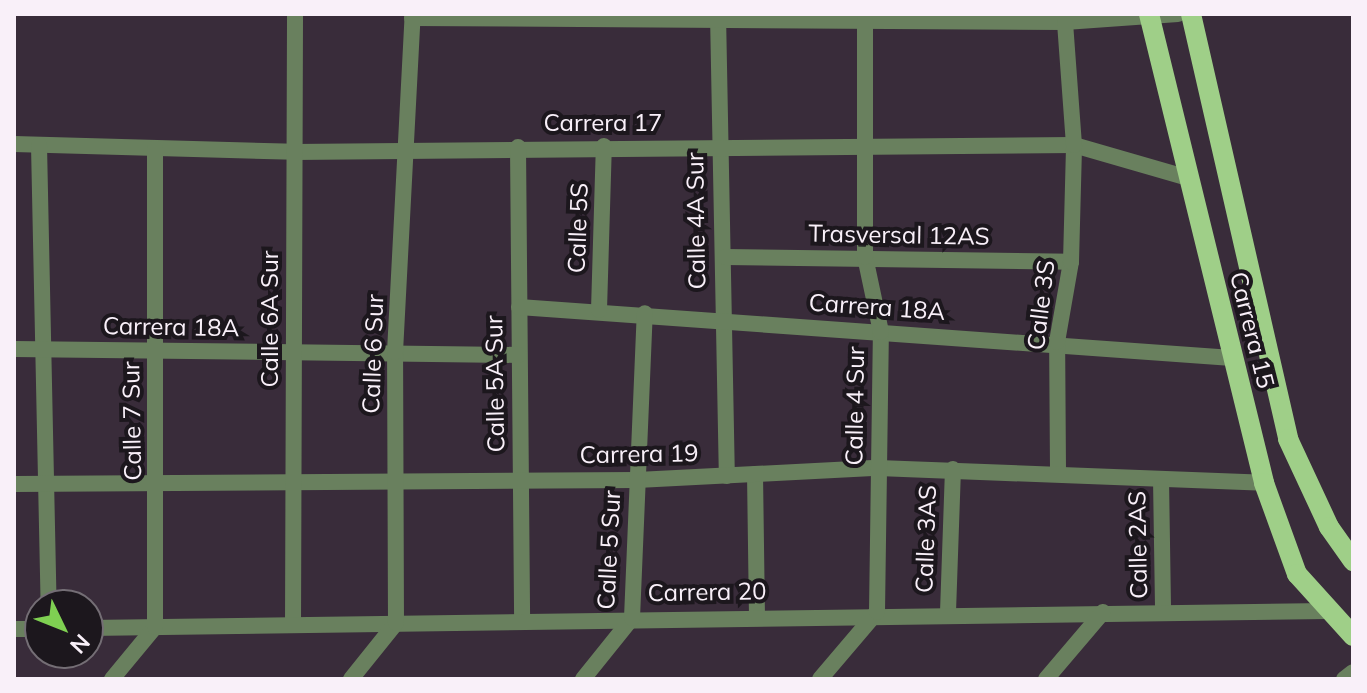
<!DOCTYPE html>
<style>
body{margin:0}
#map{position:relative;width:1367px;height:693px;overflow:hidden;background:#392c3a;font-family:Mulish,sans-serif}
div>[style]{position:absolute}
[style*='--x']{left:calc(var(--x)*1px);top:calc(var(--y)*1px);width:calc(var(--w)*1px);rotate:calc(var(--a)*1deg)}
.minor>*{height:16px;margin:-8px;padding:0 8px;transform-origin:8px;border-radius:8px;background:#69805e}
.tertiary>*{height:16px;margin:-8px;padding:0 8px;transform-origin:8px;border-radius:8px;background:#69805e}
.primary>*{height:20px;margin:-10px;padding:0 10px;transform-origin:10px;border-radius:10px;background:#9fcf88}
span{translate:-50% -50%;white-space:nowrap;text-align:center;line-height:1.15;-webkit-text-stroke:8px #1c171d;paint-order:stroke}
.street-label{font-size:24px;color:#f9f0f9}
.frame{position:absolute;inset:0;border:16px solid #f9f0f9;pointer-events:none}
.north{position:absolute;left:24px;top:589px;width:80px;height:80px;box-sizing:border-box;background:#1c171d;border:2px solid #746e75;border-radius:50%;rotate:133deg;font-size:22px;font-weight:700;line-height:32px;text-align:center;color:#f9f0f9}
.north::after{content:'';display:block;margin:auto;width:28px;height:36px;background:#7fd052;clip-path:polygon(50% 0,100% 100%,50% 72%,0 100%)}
</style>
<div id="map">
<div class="minor">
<i style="--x:718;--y:14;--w:462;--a:88.9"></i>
<i style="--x:412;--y:18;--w:653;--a:0.35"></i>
<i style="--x:1065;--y:22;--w:113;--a:-4"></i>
<i style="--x:14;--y:144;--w:280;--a:1.6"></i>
<i style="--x:294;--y:152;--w:780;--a:-0.51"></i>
<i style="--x:1074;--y:145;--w:119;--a:16.1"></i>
<i style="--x:39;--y:145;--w:460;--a:88.8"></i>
<i style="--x:518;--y:147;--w:473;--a:89.5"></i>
<i style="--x:725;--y:257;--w:346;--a:0.8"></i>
<i style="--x:519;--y:307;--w:715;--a:4.09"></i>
<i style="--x:599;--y:310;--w:164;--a:-88.3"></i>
<i style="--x:14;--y:349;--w:505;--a:0.68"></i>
<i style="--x:1058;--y:470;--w:128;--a:-90.4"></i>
<i style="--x:1057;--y:342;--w:81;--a:-80.1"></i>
<i style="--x:1071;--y:262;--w:117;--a:-88.5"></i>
<i style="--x:1074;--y:145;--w:123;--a:-94.2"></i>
<i style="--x:755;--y:474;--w:142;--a:89.2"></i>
<i style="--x:1161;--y:479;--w:133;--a:89.1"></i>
<i style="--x:14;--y:484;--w:623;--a:-0.37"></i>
<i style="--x:637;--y:480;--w:241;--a:-2.9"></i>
<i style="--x:878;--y:468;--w:386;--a:2.2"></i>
<i style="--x:948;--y:612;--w:143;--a:-88"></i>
<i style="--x:293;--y:625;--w:611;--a:-89.81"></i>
<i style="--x:88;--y:628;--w:1239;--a:-0.79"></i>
<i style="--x:14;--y:629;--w:26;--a:0"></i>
<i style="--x:112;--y:679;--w:67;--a:-50.4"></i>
<i style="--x:155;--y:627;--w:479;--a:-90"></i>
<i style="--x:351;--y:679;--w:72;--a:-51.2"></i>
<i style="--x:396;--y:623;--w:271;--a:-90.2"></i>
<i style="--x:395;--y:352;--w:338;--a:-87"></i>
<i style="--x:583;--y:679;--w:78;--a:-51.2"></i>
<i style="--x:632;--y:618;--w:305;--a:-87.6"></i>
<i style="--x:820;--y:679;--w:88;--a:-49.6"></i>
<i style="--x:877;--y:612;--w:280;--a:-89.2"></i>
<i style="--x:881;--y:332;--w:77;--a:-102"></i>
<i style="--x:865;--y:257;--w:237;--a:-90"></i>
<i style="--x:1046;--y:679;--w:88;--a:-49.6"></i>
</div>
<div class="tertiary">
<i style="--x:1344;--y:679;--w:11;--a:-38"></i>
</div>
<div class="primary">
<i style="--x:1149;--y:14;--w:483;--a:76.2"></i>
<i style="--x:1264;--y:483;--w:97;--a:70.1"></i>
<i style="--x:1297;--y:574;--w:84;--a:47.9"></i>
<i style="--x:1191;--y:14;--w:436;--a:77.1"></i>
<i style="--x:1288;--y:439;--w:97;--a:65"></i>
<i style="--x:1329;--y:527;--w:42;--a:54.8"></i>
</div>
<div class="street-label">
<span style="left:603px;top:123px">Carrera 17</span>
<span style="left:696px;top:221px;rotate:-91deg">Calle 4A Sur</span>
<span style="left:578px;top:228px;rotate:-88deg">Calle 5S</span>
<span style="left:899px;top:235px;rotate:1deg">Trasversal 12AS</span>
<span style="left:1041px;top:305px;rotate:-83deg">Calle 3S</span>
<span style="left:877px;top:307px;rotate:4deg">Carrera 18A</span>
<span style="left:270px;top:319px;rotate:-90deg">Calle 6A Sur</span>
<span style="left:171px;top:327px;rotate:1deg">Carrera 18A</span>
<span style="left:1252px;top:330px;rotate:76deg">Carrera 15</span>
<span style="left:373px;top:354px;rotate:-88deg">Calle 6 Sur</span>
<span style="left:495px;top:384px;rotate:-91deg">Calle 5A Sur</span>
<span style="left:855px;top:406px;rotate:-89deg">Calle 4 Sur</span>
<span style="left:132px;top:421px;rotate:-91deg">Calle 7 Sur</span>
<span style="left:639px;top:454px;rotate:-1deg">Carrera 19</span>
<span style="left:926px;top:539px;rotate:-88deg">Calle 3AS</span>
<span style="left:1138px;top:545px;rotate:-91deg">Calle 2AS</span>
<span style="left:609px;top:550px;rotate:-87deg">Calle 5 Sur</span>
<span style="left:707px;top:592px;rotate:-1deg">Carrera 20</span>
</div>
<div class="frame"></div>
<div class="north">N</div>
</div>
